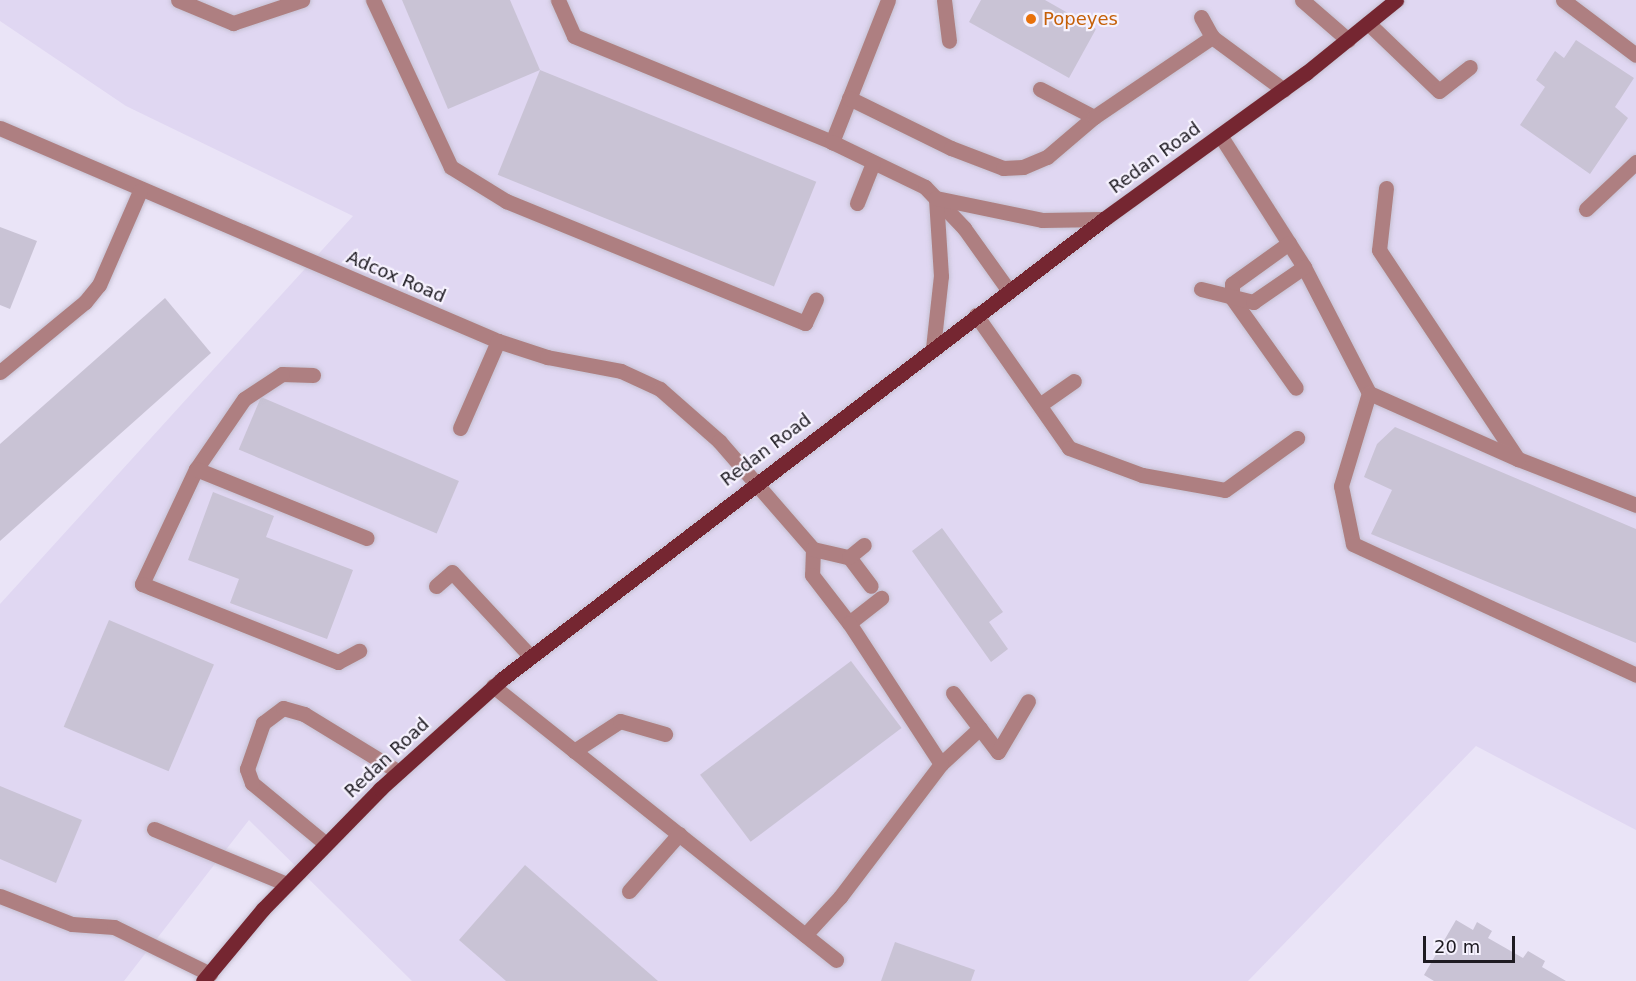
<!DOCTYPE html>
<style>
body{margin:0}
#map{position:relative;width:1636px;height:981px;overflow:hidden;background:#eae4f7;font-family:"DejaVu Sans",sans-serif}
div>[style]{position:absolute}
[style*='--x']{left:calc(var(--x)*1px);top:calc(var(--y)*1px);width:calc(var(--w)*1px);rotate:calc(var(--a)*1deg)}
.built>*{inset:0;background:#e0d7f2}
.building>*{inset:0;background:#c9c3d5;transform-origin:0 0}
.roads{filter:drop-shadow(0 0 2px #c5c0d1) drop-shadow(0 0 2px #c5c0d1)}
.minor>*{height:15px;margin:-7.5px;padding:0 7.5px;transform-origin:7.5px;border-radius:7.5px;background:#ae7f81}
.major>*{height:15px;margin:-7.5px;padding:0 7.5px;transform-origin:7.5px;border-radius:7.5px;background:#752631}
.dots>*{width:16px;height:16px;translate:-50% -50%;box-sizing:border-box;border:3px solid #f6f2fe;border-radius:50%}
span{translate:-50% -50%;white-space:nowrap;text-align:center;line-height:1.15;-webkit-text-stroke:4.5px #f6f2fe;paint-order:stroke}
.food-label{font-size:18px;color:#c56008}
.left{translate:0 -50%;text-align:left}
.street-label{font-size:18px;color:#1e1b22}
.scale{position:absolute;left:1423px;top:936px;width:92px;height:27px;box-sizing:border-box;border:3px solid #1e1b22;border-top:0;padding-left:8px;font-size:18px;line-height:21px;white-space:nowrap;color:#1e1b22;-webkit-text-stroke:4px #f6f2fe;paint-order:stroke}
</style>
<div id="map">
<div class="built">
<i style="clip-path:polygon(0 0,1636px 0,1636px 830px,1476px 746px,1248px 981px,412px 981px,249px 820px,124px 981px,0 981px,0 604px,353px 216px,126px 106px,0 21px)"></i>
</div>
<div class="building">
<i style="clip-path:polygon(402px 0,510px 0,540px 70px,448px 109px)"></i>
<i style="clip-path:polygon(981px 0,1045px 0,1096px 29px,1069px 78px,969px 22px)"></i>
<i style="clip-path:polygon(1576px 40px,1634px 78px,1615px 107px,1628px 118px,1590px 174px,1520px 125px,1545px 87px,1536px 80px,1555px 51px,1564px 58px)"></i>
<i style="left:540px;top:70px;width:298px;height:113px;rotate:22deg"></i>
<i style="clip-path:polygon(0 227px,37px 241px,10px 309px,0 305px)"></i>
<i style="clip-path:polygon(165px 298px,211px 353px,0 541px,0 444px)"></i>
<i style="left:261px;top:397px;width:215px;height:57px;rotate:23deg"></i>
<i style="clip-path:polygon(1395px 427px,1636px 529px,1636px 643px,1371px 534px,1392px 490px,1364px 477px,1377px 444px)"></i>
<i style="clip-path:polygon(213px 492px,274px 516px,266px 537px,353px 570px,327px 639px,230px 603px,239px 579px,188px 560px)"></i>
<i style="clip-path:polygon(942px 528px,1003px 612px,989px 622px,1008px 649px,991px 662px,912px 551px)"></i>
<i style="left:109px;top:620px;width:114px;height:116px;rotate:23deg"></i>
<i style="left:851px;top:661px;width:84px;height:189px;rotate:53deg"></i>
<i style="clip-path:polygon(0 786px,82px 820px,56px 883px,0 859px)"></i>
<i style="clip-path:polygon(525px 865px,658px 981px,506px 981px,459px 940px)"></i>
<i style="clip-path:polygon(1456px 920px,1473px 930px,1477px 922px,1492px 931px,1488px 938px,1523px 958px,1528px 951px,1545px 961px,1542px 967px,1566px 981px,1434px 981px,1424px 975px)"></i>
<i style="clip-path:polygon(895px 942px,975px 970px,971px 981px,881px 981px)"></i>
</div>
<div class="roads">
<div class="minor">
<i style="--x:178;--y:0;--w:60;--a:22.7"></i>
<i style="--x:233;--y:23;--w:73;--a:-18.4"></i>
<i style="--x:373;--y:0;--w:184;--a:65"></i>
<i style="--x:451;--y:167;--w:65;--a:31.7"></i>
<i style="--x:506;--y:201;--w:323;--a:22.2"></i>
<i style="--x:805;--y:323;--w:26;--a:-65"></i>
<i style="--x:558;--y:0;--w:39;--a:66"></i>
<i style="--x:574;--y:36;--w:279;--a:22.3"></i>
<i style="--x:888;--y:0;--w:153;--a:111.5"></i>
<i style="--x:832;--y:142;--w:103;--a:25.8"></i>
<i style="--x:925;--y:187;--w:57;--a:46.4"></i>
<i style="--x:964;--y:228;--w:77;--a:54.5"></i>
<i style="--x:944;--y:0;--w:41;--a:83"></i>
<i style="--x:1302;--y:0;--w:61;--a:41"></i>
<i style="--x:1563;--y:0;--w:91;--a:37"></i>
<i style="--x:1201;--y:17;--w:23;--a:61"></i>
<i style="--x:1212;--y:37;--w:89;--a:36.4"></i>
<i style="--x:1368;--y:23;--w:98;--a:43.8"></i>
<i style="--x:1439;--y:91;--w:39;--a:-38"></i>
<i style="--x:1040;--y:89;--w:61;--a:27.4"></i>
<i style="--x:849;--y:98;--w:114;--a:26.1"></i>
<i style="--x:951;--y:148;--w:56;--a:21"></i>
<i style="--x:1003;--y:168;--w:20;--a:-3"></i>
<i style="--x:1023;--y:167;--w:26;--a:-23"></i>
<i style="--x:1047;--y:157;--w:62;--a:-40.4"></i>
<i style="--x:1094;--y:117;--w:143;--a:-34.1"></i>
<i style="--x:0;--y:128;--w:542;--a:23.16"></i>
<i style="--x:498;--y:341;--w:52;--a:18.1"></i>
<i style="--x:547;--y:357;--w:75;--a:10.7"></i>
<i style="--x:621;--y:371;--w:43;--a:24.8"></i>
<i style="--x:660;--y:389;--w:79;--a:41.4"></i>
<i style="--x:719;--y:441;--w:143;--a:49"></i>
<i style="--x:813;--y:549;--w:26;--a:92"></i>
<i style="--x:812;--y:575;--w:61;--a:52.4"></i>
<i style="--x:849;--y:623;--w:41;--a:-38"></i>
<i style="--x:1220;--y:135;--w:156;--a:57.5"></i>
<i style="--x:1304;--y:267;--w:142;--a:62.7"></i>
<i style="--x:1369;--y:393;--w:97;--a:106.8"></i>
<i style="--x:1341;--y:486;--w:59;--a:78.3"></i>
<i style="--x:1353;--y:544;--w:312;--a:24.8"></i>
<i style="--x:1386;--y:188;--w:62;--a:96.4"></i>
<i style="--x:1379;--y:250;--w:251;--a:56.4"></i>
<i style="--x:1518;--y:459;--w:127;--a:21.3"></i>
<i style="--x:857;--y:203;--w:43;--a:-68.2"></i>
<i style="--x:1586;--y:209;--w:69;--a:-43.2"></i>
<i style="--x:1289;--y:243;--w:70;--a:144.3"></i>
<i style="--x:1232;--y:284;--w:14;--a:90"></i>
<i style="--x:1232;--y:298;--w:110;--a:54.6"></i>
<i style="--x:1201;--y:289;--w:54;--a:14"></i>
<i style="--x:1253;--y:302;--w:62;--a:-34.5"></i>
<i style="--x:976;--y:315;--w:162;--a:55"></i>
<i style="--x:1069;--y:448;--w:78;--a:20.3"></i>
<i style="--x:1142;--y:475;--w:84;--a:10.2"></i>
<i style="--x:1225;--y:490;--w:89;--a:-35.8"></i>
<i style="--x:933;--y:348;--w:72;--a:-83.7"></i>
<i style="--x:941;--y:276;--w:78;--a:-93.7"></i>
<i style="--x:936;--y:198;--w:108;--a:11.7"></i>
<i style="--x:1042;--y:220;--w:62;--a:-0.9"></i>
<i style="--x:0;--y:372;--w:110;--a:-39.5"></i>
<i style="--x:85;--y:302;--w:22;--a:-51"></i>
<i style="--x:99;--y:285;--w:103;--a:-66.4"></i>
<i style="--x:313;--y:375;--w:31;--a:-178"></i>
<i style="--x:282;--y:374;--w:45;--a:146.7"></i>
<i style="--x:244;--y:399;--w:85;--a:124.4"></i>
<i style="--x:196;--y:469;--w:127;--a:115.2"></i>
<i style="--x:142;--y:584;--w:211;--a:21.7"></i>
<i style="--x:338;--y:662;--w:24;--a:-28"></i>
<i style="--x:1369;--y:393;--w:163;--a:23.9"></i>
<i style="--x:1041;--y:404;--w:40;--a:-34.9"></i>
<i style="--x:460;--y:428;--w:95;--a:-66.4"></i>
<i style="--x:196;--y:469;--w:184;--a:22"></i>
<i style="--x:813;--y:549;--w:37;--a:13"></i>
<i style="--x:849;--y:557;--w:36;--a:53"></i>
<i style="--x:849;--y:557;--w:19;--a:-39"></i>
<i style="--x:436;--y:586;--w:21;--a:-41"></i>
<i style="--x:452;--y:572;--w:115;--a:47.1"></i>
<i style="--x:493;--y:686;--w:439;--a:38.6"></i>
<i style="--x:953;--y:693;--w:74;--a:52.7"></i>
<i style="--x:998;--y:752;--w:59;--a:-59.5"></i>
<i style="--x:574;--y:751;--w:55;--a:-33.1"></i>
<i style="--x:620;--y:721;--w:47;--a:16.1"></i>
<i style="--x:941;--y:764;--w:53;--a:-42.7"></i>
<i style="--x:154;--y:829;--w:144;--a:22.5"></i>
<i style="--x:326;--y:844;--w:96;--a:-140.5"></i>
<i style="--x:252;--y:783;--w:15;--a:-110"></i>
<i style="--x:247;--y:769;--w:49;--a:-70.8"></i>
<i style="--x:263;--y:723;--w:25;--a:-37"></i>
<i style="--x:283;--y:708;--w:22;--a:16"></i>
<i style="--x:304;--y:714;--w:111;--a:31.4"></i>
<i style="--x:629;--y:891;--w:76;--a:-48.7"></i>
<i style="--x:0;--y:896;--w:77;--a:21.3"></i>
<i style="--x:72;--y:924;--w:42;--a:4.1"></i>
<i style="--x:114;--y:927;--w:107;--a:26.1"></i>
<i style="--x:805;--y:935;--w:52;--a:-47.4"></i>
<i style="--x:840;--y:897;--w:167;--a:-52.8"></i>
<i style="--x:941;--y:764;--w:168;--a:-123.1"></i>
</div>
<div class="major">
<i style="--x:203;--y:981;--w:94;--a:-50.2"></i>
<i style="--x:263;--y:909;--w:168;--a:-45.7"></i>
<i style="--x:380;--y:789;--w:164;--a:-42"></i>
<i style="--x:502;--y:679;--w:758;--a:-37.38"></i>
<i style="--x:1104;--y:219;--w:249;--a:-35.9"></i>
<i style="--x:1306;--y:73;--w:116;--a:-39"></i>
</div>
</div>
<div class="dots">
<i style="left:1031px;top:19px;background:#e8710a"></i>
</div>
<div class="food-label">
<span class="left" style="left:1043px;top:19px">Popeyes</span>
</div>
<div class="street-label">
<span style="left:1155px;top:158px;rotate:-36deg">Redan Road</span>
<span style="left:396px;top:277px;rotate:23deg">Adcox Road</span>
<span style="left:766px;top:450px;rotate:-37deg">Redan Road</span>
<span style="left:387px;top:758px;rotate:-43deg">Redan Road</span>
</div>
<div class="scale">20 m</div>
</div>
